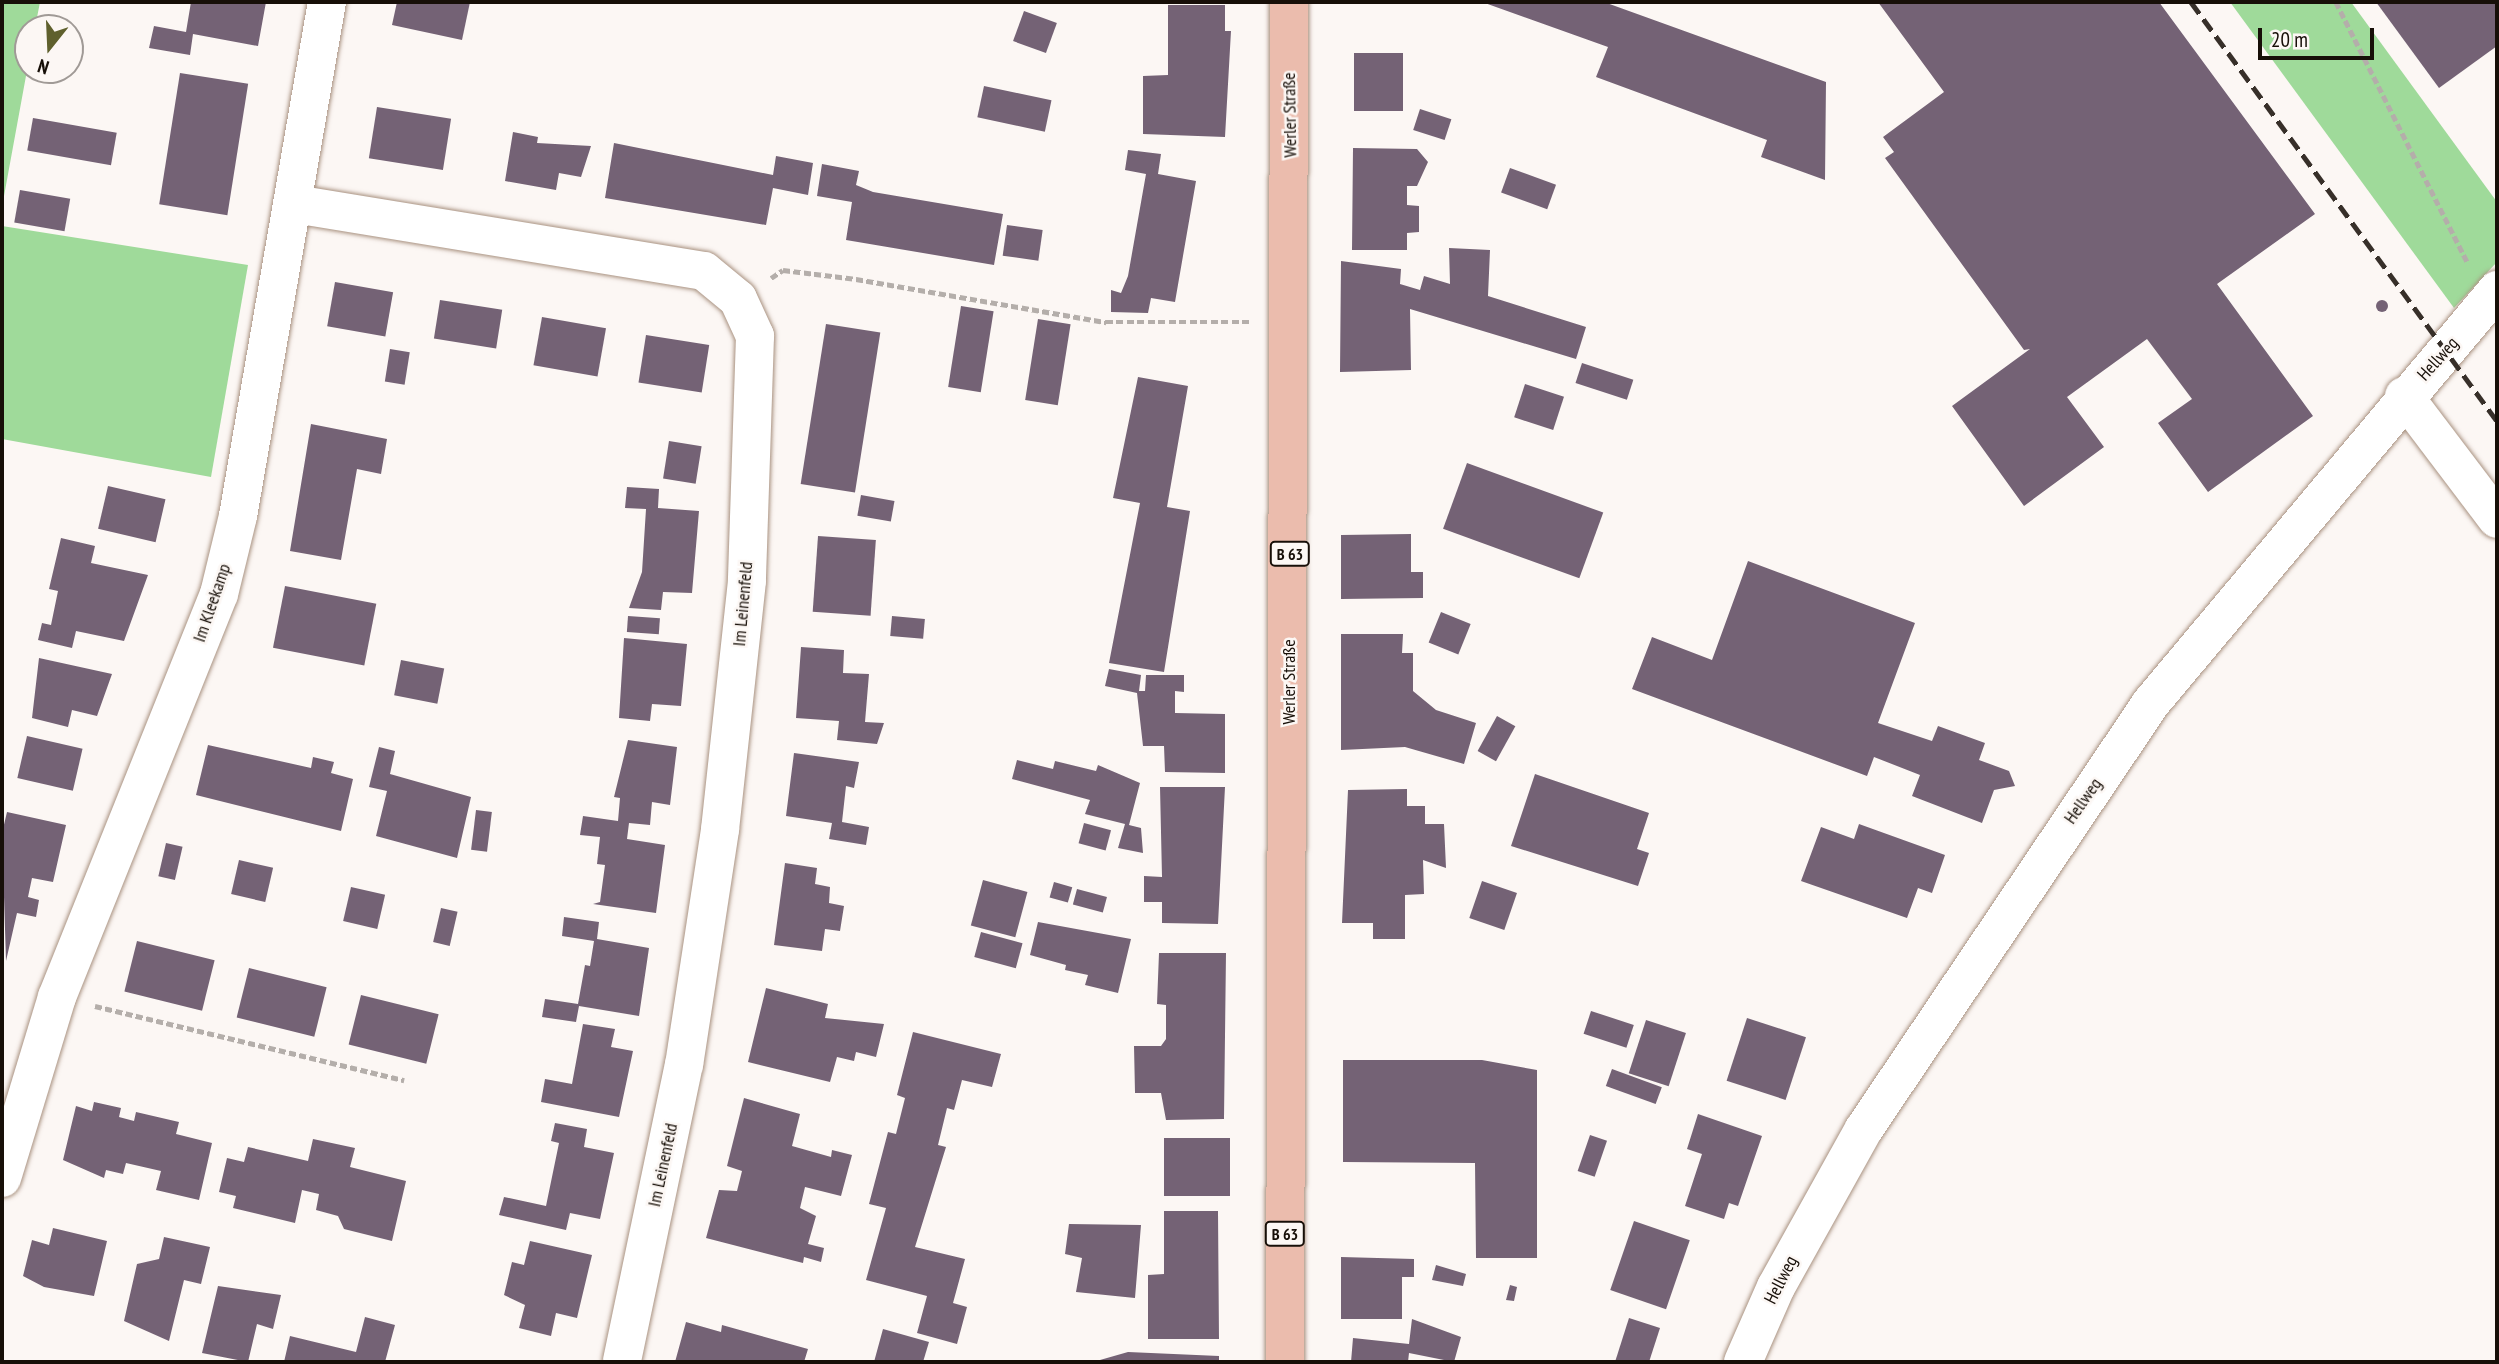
<!DOCTYPE html>
<meta charset="utf-8">
<style>
body{margin:0}
#map{position:relative;width:2499px;height:1364px;overflow:hidden;background:#fcf7f4;font-family:"PT Sans Narrow",sans-serif}
div>[style]{position:absolute}
[style*='--x']{left:calc(var(--x)*1px);top:calc(var(--y)*1px);width:calc(var(--w)*1px);rotate:calc(var(--a)*1deg)}
.green>*{inset:0;background:#9fda9a}
.building>*{inset:0;background:#746275;transform-origin:0 0}
.round{border-radius:50%}
.path>*{height:4.5px;margin-top:-2.25px;transform-origin:0;background:repeating-linear-gradient(90deg,#b4aeaa 0 7px,transparent 0 10.5px)}
.roads{filter:drop-shadow(0 0 2px #a99281) drop-shadow(0 0 2px #a99281)}
.minor>*{height:38px;margin:-19px;padding:0 19px;transform-origin:19px;border-radius:19px;background:#fff}
.tertiary>*{height:38px;margin:-19px;padding:0 19px;transform-origin:19px;border-radius:19px;background:#fff}
.primary>*{height:38px;margin:-19px;padding:0 19px;transform-origin:19px;border-radius:19px;background:#ebbcad}
.rail>*{height:5px;margin-top:-2.5px;transform-origin:0;background:repeating-linear-gradient(90deg,#372f29 0 14px,transparent 0 21px)}
span{translate:-50% -50%;white-space:nowrap;text-align:center;line-height:1.15;-webkit-text-stroke:5px #fcf7f4;paint-order:stroke}
.shield-label span{padding:2px 5px;background:#fcf7f4;border:2px solid;border-radius:5px;-webkit-text-stroke-width:0}
.shield-label{font-size:16px;color:#170f08;font-weight:700}
.street-label{font-size:18px;color:#170f08}
.frame{position:absolute;inset:0;border:4px solid #170f08;pointer-events:none}
.north{position:absolute;left:14px;top:14px;width:70px;height:70px;box-sizing:border-box;background:#fcf7f4;border:2px solid #a09a96;border-radius:50%;rotate:198deg;font-size:19px;font-weight:700;line-height:28px;text-align:center;color:#170f08}
.north::after{content:'';display:block;margin:auto;width:24px;height:32px;background:#5f602d;clip-path:polygon(50% 0,100% 100%,50% 72%,0 100%)}
.scale{position:absolute;left:2258px;top:28px;width:116px;height:32px;box-sizing:border-box;border:4px solid #170f08;border-top:0;padding-left:9px;font-size:21px;line-height:24px;white-space:nowrap;color:#170f08;-webkit-text-stroke:5px #fcf7f4;paint-order:stroke}
</style>
<div id="map">
<div class="green">
<i style="clip-path:polygon(2px 2px,40px 2px,35px 28px,28px 28px,28px 65px,2px 207px)"></i>
<i style="clip-path:polygon(2230px 2px,2351px 2px,2497px 202px,2497px 262px,2454px 308px)"></i>
<i style="clip-path:polygon(2px 226px,248px 265px,211px 477px,2px 439px)"></i>
</div>
<div class="building">
<i style="clip-path:polygon(191px 2px,266px 2px,258px 46px,193px 34px,190px 55px,149px 48px,154px 26px,186px 32px)"></i>
<i style="clip-path:polygon(397px 2px,470px 2px,462px 40px,392px 25px)"></i>
<i style="clip-path:polygon(1482px 2px,1604px 2px,1826px 82px,1825px 180px,1761px 157px,1767px 140px,1596px 77px,1608px 47px)"></i>
<i style="clip-path:polygon(1878px 2px,2159px 2px,2315px 214px,2217px 284px,2313px 416px,2208px 492px,2158px 423px,2192px 399px,2147px 339px,2067px 397px,2104px 447px,2024px 506px,1952px 406px,2030px 349px,2024px 350px,1885px 158px,1894px 152px,1883px 137px,1944px 92px)"></i>
<i style="clip-path:polygon(2376px 2px,2497px 2px,2497px 46px,2439px 88px)"></i>
<i style="clip-path:polygon(1168px 5px,1225px 5px,1225px 31px,1231px 31px,1225px 137px,1143px 134px,1143px 76px,1168px 75px)"></i>
<i style="left:1024px;top:11px;width:35px;height:32px;rotate:20deg"></i>
<i style="left:1354px;top:53px;width:49px;height:58px"></i>
<i style="left:180px;top:73px;width:69px;height:133px;rotate:9deg"></i>
<i style="left:984px;top:86px;width:69px;height:32px;rotate:12deg"></i>
<i style="left:377px;top:107px;width:75px;height:52px;rotate:9deg"></i>
<i style="left:1420px;top:109px;width:33px;height:22px;rotate:18deg"></i>
<i style="left:33px;top:118px;width:85px;height:33px;rotate:10deg"></i>
<i style="clip-path:polygon(513px 132px,538px 137px,537px 143px,591px 146px,581px 177px,559px 173px,556px 190px,505px 181px)"></i>
<i style="clip-path:polygon(614px 143px,773px 175px,776px 156px,813px 163px,808px 195px,773px 188px,766px 225px,605px 198px)"></i>
<i style="clip-path:polygon(1353px 148px,1417px 149px,1428px 162px,1417px 186px,1407px 186px,1407px 205px,1419px 206px,1419px 232px,1407px 233px,1407px 250px,1352px 250px)"></i>
<i style="clip-path:polygon(1128px 150px,1161px 154px,1158px 174px,1196px 181px,1175px 302px,1151px 298px,1148px 313px,1111px 312px,1111px 290px,1121px 293px,1128px 276px,1146px 174px,1125px 170px)"></i>
<i style="clip-path:polygon(822px 164px,859px 171px,856px 185px,873px 192px,1003px 214px,994px 265px,846px 240px,852px 202px,817px 196px)"></i>
<i style="left:1510px;top:168px;width:49px;height:26px;rotate:20deg"></i>
<i style="left:20px;top:190px;width:51px;height:33px;rotate:10deg"></i>
<i style="left:1007px;top:225px;width:36px;height:31px;rotate:8deg"></i>
<i style="clip-path:polygon(1449px 248px,1490px 250px,1488px 296px,1586px 327px,1576px 359px,1410px 309px,1411px 370px,1340px 372px,1341px 261px,1401px 269px,1400px 284px,1420px 290px,1424px 276px,1450px 284px)"></i>
<i style="left:335px;top:282px;width:59px;height:45px;rotate:10deg"></i>
<i style="left:440px;top:300px;width:63px;height:39px;rotate:9deg"></i>
<i class="round" style="left:2376px;top:300px;width:12px;height:12px"></i>
<i style="left:961px;top:306px;width:33px;height:82px;rotate:9deg"></i>
<i style="left:542px;top:317px;width:65px;height:49px;rotate:10deg"></i>
<i style="left:1038px;top:319px;width:33px;height:82px;rotate:9deg"></i>
<i style="left:826px;top:324px;width:55px;height:162px;rotate:9deg"></i>
<i style="left:646px;top:335px;width:64px;height:48px;rotate:9deg"></i>
<i style="left:390px;top:349px;width:20px;height:33px;rotate:9deg"></i>
<i style="left:1582px;top:363px;width:54px;height:21px;rotate:18deg"></i>
<i style="clip-path:polygon(1138px 377px,1188px 386px,1167px 507px,1190px 511px,1164px 672px,1109px 663px,1140px 503px,1113px 498px)"></i>
<i style="left:1525px;top:384px;width:41px;height:35px;rotate:18deg"></i>
<i style="clip-path:polygon(311px 424px,387px 439px,381px 474px,357px 469px,341px 560px,290px 551px)"></i>
<i style="left:669px;top:441px;width:33px;height:38px;rotate:9deg"></i>
<i style="left:1467px;top:463px;width:145px;height:70px;rotate:20deg"></i>
<i style="left:108px;top:486px;width:59px;height:44px;rotate:13deg"></i>
<i style="clip-path:polygon(627px 487px,659px 489px,658px 508px,699px 511px,692px 593px,663px 592px,661px 610px,629px 608px,642px 572px,646px 509px,625px 508px)"></i>
<i style="left:861px;top:495px;width:34px;height:21px;rotate:10deg"></i>
<i style="clip-path:polygon(1411px 534px,1411px 572px,1423px 572px,1423px 598px,1341px 599px,1341px 535px)"></i>
<i style="left:818px;top:536px;width:58px;height:76px;rotate:4deg"></i>
<i style="clip-path:polygon(61px 538px,95px 546px,91px 563px,148px 575px,124px 641px,76px 631px,72px 648px,38px 640px,42px 623px,51px 625px,58px 591px,49px 589px)"></i>
<i style="clip-path:polygon(1748px 561px,1915px 623px,1878px 723px,1932px 741px,1938px 726px,1985px 743px,1979px 760px,2009px 771px,2015px 786px,1994px 790px,1982px 823px,1912px 796px,1920px 775px,1874px 757px,1867px 776px,1632px 689px,1652px 637px,1712px 660px)"></i>
<i style="left:285px;top:586px;width:93px;height:63px;rotate:11deg"></i>
<i style="left:1441px;top:612px;width:32px;height:33px;rotate:22deg"></i>
<i style="left:628px;top:616px;width:32px;height:16px;rotate:4deg"></i>
<i style="left:892px;top:616px;width:33px;height:20px;rotate:5deg"></i>
<i style="clip-path:polygon(1341px 634px,1403px 634px,1402px 653px,1413px 653px,1413px 691px,1436px 710px,1476px 723px,1464px 764px,1405px 747px,1341px 750px)"></i>
<i style="clip-path:polygon(624px 638px,687px 644px,681px 706px,652px 704px,650px 721px,619px 718px)"></i>
<i style="clip-path:polygon(801px 647px,844px 650px,843px 673px,869px 674px,865px 722px,884px 723px,877px 744px,837px 740px,839px 721px,796px 718px)"></i>
<i style="clip-path:polygon(39px 658px,112px 674px,97px 716px,72px 710px,68px 727px,32px 718px)"></i>
<i style="left:401px;top:660px;width:44px;height:36px;rotate:11deg"></i>
<i style="clip-path:polygon(1109px 669px,1141px 675px,1139px 691px,1145px 691px,1146px 675px,1184px 675px,1184px 692px,1175px 691px,1175px 713px,1225px 714px,1225px 773px,1165px 772px,1164px 746px,1143px 746px,1137px 693px,1105px 686px)"></i>
<i style="left:1497px;top:716px;width:21px;height:40px;rotate:29deg"></i>
<i style="left:27px;top:736px;width:57px;height:43px;rotate:13deg"></i>
<i style="clip-path:polygon(628px 740px,677px 747px,670px 805px,652px 802px,650px 825px,629px 823px,627px 839px,665px 845px,656px 913px,593px 904px,600px 902px,605px 865px,597px 864px,600px 837px,580px 835px,583px 816px,618px 821px,620px 798px,614px 797px)"></i>
<i style="clip-path:polygon(208px 745px,311px 768px,313px 757px,334px 762px,331px 773px,353px 779px,341px 831px,196px 795px)"></i>
<i style="clip-path:polygon(379px 747px,395px 751px,390px 774px,471px 797px,457px 858px,376px 836px,387px 791px,369px 787px)"></i>
<i style="clip-path:polygon(794px 753px,859px 762px,854px 788px,846px 786px,842px 822px,869px 827px,866px 845px,829px 839px,832px 823px,786px 816px)"></i>
<i style="clip-path:polygon(1017px 760px,1053px 769px,1055px 761px,1096px 771px,1098px 765px,1140px 783px,1129px 825px,1141px 828px,1143px 853px,1118px 848px,1125px 824px,1085px 814px,1090px 800px,1012px 779px)"></i>
<i style="clip-path:polygon(1535px 774px,1649px 813px,1637px 849px,1649px 853px,1638px 886px,1511px 846px)"></i>
<i style="clip-path:polygon(1160px 787px,1225px 787px,1218px 924px,1162px 923px,1162px 902px,1144px 902px,1144px 876px,1162px 877px)"></i>
<i style="clip-path:polygon(1407px 789px,1407px 806px,1425px 806px,1425px 824px,1444px 824px,1446px 868px,1423px 860px,1424px 894px,1405px 895px,1405px 939px,1373px 939px,1373px 923px,1342px 923px,1348px 790px)"></i>
<i style="left:476px;top:810px;width:16px;height:40px;rotate:7deg"></i>
<i style="clip-path:polygon(7px 812px,66px 825px,53px 882px,32px 878px,28px 897px,39px 900px,36px 917px,17px 913px,6px 961px,2px 833px)"></i>
<i style="left:1084px;top:823px;width:28px;height:21px;rotate:15deg"></i>
<i style="clip-path:polygon(1859px 824px,1945px 855px,1932px 893px,1918px 888px,1907px 918px,1801px 881px,1821px 827px,1854px 839px)"></i>
<i style="left:166px;top:843px;width:17px;height:34px;rotate:13deg"></i>
<i style="left:239px;top:860px;width:35px;height:35px;rotate:13deg"></i>
<i style="clip-path:polygon(785px 863px,817px 868px,815px 884px,830px 887px,829px 903px,844px 906px,840px 931px,825px 929px,822px 951px,774px 945px)"></i>
<i style="left:983px;top:880px;width:46px;height:47px;rotate:15deg"></i>
<i style="left:1482px;top:881px;width:37px;height:39px;rotate:19deg"></i>
<i style="left:1054px;top:882px;width:19px;height:16px;rotate:16deg"></i>
<i style="left:351px;top:887px;width:35px;height:35px;rotate:13deg"></i>
<i style="left:1077px;top:889px;width:31px;height:16px;rotate:15deg"></i>
<i style="left:441px;top:908px;width:17px;height:35px;rotate:13deg"></i>
<i style="clip-path:polygon(564px 917px,599px 922px,597px 939px,649px 948px,639px 1016px,579px 1006px,576px 1022px,542px 1017px,545px 999px,578px 1004px,585px 965px,590px 966px,594px 941px,562px 936px)"></i>
<i style="clip-path:polygon(1038px 922px,1131px 939px,1118px 993px,1085px 985px,1088px 975px,1065px 970px,1066px 965px,1030px 955px)"></i>
<i style="left:981px;top:932px;width:43px;height:26px;rotate:15deg"></i>
<i style="left:137px;top:941px;width:80px;height:52px;rotate:14deg"></i>
<i style="clip-path:polygon(1159px 953px,1226px 953px,1224px 1119px,1166px 1120px,1161px 1093px,1135px 1093px,1134px 1046px,1161px 1046px,1166px 1039px,1166px 1005px,1157px 1004px)"></i>
<i style="left:249px;top:968px;width:80px;height:51px;rotate:14deg"></i>
<i style="clip-path:polygon(766px 988px,828px 1004px,825px 1018px,884px 1024px,876px 1057px,856px 1052px,854px 1061px,837px 1057px,830px 1082px,748px 1062px)"></i>
<i style="left:361px;top:995px;width:80px;height:51px;rotate:14deg"></i>
<i style="left:1591px;top:1011px;width:45px;height:24px;rotate:18deg"></i>
<i style="left:1747px;top:1018px;width:62px;height:66px;rotate:18deg"></i>
<i style="left:1646px;top:1020px;width:42px;height:56px;rotate:18deg"></i>
<i style="clip-path:polygon(583px 1024px,615px 1029px,611px 1047px,633px 1051px,619px 1117px,541px 1102px,545px 1079px,572px 1084px)"></i>
<i style="clip-path:polygon(913px 1032px,1001px 1054px,992px 1087px,962px 1080px,954px 1110px,947px 1108px,938px 1145px,946px 1147px,915px 1247px,965px 1259px,953px 1303px,967px 1307px,957px 1344px,917px 1333px,927px 1296px,866px 1280px,886px 1208px,869px 1204px,888px 1132px,896px 1134px,905px 1098px,897px 1095px)"></i>
<i style="clip-path:polygon(1343px 1060px,1482px 1060px,1537px 1070px,1537px 1258px,1476px 1258px,1475px 1163px,1343px 1162px)"></i>
<i style="left:1612px;top:1069px;width:53px;height:18px;rotate:20deg"></i>
<i style="clip-path:polygon(744px 1098px,800px 1114px,792px 1146px,831px 1157px,832px 1150px,852px 1155px,841px 1196px,805px 1187px,800px 1208px,816px 1216px,808px 1244px,824px 1248px,821px 1262px,804px 1257px,803px 1263px,706px 1238px,719px 1190px,737px 1191px,742px 1171px,727px 1166px)"></i>
<i style="clip-path:polygon(94px 1102px,121px 1108px,119px 1117px,134px 1121px,136px 1112px,179px 1122px,176px 1134px,212px 1143px,199px 1200px,156px 1190px,161px 1171px,126px 1163px,123px 1174px,106px 1170px,104px 1178px,63px 1160px,76px 1106px,92px 1111px)"></i>
<i style="clip-path:polygon(1698px 1114px,1762px 1136px,1738px 1206px,1729px 1203px,1724px 1219px,1685px 1206px,1702px 1154px,1687px 1149px)"></i>
<i style="clip-path:polygon(555px 1123px,587px 1129px,584px 1147px,614px 1153px,600px 1219px,570px 1213px,566px 1230px,499px 1215px,504px 1197px,546px 1206px,559px 1143px,551px 1141px)"></i>
<i style="left:1590px;top:1135px;width:18px;height:38px;rotate:19deg"></i>
<i style="left:1164px;top:1138px;width:66px;height:58px"></i>
<i style="clip-path:polygon(313px 1139px,355px 1148px,350px 1167px,406px 1181px,392px 1241px,344px 1229px,338px 1216px,316px 1210px,319px 1194px,302px 1190px,295px 1223px,233px 1208px,236px 1196px,219px 1192px,227px 1158px,244px 1162px,248px 1147px,308px 1161px)"></i>
<i style="clip-path:polygon(1164px 1211px,1218px 1211px,1219px 1339px,1148px 1339px,1148px 1275px,1164px 1274px)"></i>
<i style="left:1634px;top:1221px;width:59px;height:73px;rotate:19deg"></i>
<i style="clip-path:polygon(1069px 1224px,1141px 1225px,1135px 1298px,1076px 1292px,1082px 1258px,1065px 1254px)"></i>
<i style="clip-path:polygon(53px 1228px,107px 1241px,94px 1296px,44px 1287px,23px 1276px,32px 1240px,49px 1245px)"></i>
<i style="clip-path:polygon(164px 1237px,210px 1247px,201px 1284px,184px 1280px,169px 1341px,124px 1321px,137px 1264px,159px 1259px)"></i>
<i style="clip-path:polygon(530px 1241px,592px 1255px,577px 1318px,556px 1313px,551px 1336px,519px 1328px,525px 1305px,504px 1295px,512px 1262px,524px 1265px)"></i>
<i style="clip-path:polygon(1341px 1257px,1414px 1259px,1414px 1277px,1402px 1277px,1402px 1319px,1341px 1319px)"></i>
<i style="clip-path:polygon(1436px 1265px,1466px 1274px,1463px 1286px,1432px 1280px)"></i>
<i style="clip-path:polygon(1510px 1285px,1517px 1287px,1514px 1301px,1506px 1300px)"></i>
<i style="clip-path:polygon(218px 1286px,281px 1295px,273px 1329px,257px 1324px,248px 1362px,202px 1353px)"></i>
<i style="clip-path:polygon(365px 1317px,395px 1325px,385px 1362px,284px 1362px,290px 1336px,356px 1352px)"></i>
<i style="clip-path:polygon(1629px 1318px,1660px 1328px,1649px 1362px,1615px 1362px)"></i>
<i style="clip-path:polygon(1412px 1319px,1461px 1337px,1454px 1362px,1409px 1353px,1408px 1362px,1351px 1362px,1353px 1338px,1409px 1344px)"></i>
<i style="clip-path:polygon(686px 1322px,721px 1332px,722px 1325px,808px 1349px,804px 1362px,675px 1362px)"></i>
<i style="clip-path:polygon(883px 1329px,929px 1342px,923px 1362px,874px 1362px)"></i>
<i style="clip-path:polygon(1128px 1352px,1219px 1356px,1219px 1362px,1093px 1362px)"></i>
</div>
<div class="path">
<i style="--x:2336;--y:2;--w:292;--a:63.2"></i>
<i style="--x:771;--y:278;--w:14;--a:-34"></i>
<i style="--x:783;--y:270;--w:74;--a:7"></i>
<i style="--x:856;--y:279;--w:254;--a:9.8"></i>
<i style="--x:1106;--y:322;--w:143;--a:0"></i>
<i style="--x:95;--y:1006;--w:318;--a:13.5"></i>
</div>
<div class="roads">
<div class="minor">
<i style="--x:295;--y:204;--w:414;--a:9.3"></i>
<i style="--x:704;--y:271;--w:44;--a:39.5"></i>
<i style="--x:738;--y:299;--w:41;--a:65.3"></i>
<i style="--x:755;--y:336;--w:245;--a:91.9"></i>
<i style="--x:747;--y:581;--w:250;--a:96.2"></i>
<i style="--x:720;--y:830;--w:237;--a:98.7"></i>
<i style="--x:684;--y:1064;--w:304;--a:101.8"></i>
<i style="--x:2404;--y:396;--w:154;--a:52.9"></i>
<i style="--x:2;--y:1178;--w:189;--a:-73.1"></i>
<i style="--x:57;--y:997;--w:434;--a:-68.1"></i>
<i style="--x:219;--y:594;--w:80;--a:-76.3"></i>
<i style="--x:238;--y:516;--w:522;--a:-80.18"></i>
</div>
<div class="tertiary">
<i style="--x:1743;--y:1362;--w:82;--a:-66.3"></i>
<i style="--x:1776;--y:1287;--w:181;--a:-60.9"></i>
<i style="--x:1864;--y:1129;--w:514;--a:-56.03"></i>
<i style="--x:2151;--y:703;--w:539;--a:-50.04"></i>
</div>
<div class="primary">
<i style="--x:1285;--y:1362;--w:1360;--a:-89.83"></i>
</div>
</div>
<div class="rail">
<i style="--x:2191;--y:2;--w:519;--a:53.86"></i>
</div>
<div class="shield-label">
<span style="left:1290px;top:554px">B 63</span>
<span style="left:1285px;top:1234px">B 63</span>
</div>
<div class="street-label">
<span style="left:1290px;top:115px;rotate:-91deg">Werler Straße</span>
<span style="left:2438px;top:359px;rotate:-48deg">Hellweg</span>
<span style="left:212px;top:603px;rotate:-71deg">Im Kleekamp</span>
<span style="left:743px;top:604px;rotate:-85deg">Im Leinenfeld</span>
<span style="left:1289px;top:682px;rotate:-90deg">Werler Straße</span>
<span style="left:2083px;top:801px;rotate:-55deg">Hellweg</span>
<span style="left:663px;top:1165px;rotate:-78deg">Im Leinenfeld</span>
<span style="left:1781px;top:1280px;rotate:-63deg">Hellweg</span>
</div>
<div class="frame"></div>
<div class="north">N</div>
<div class="scale">20 m</div>
</div>
